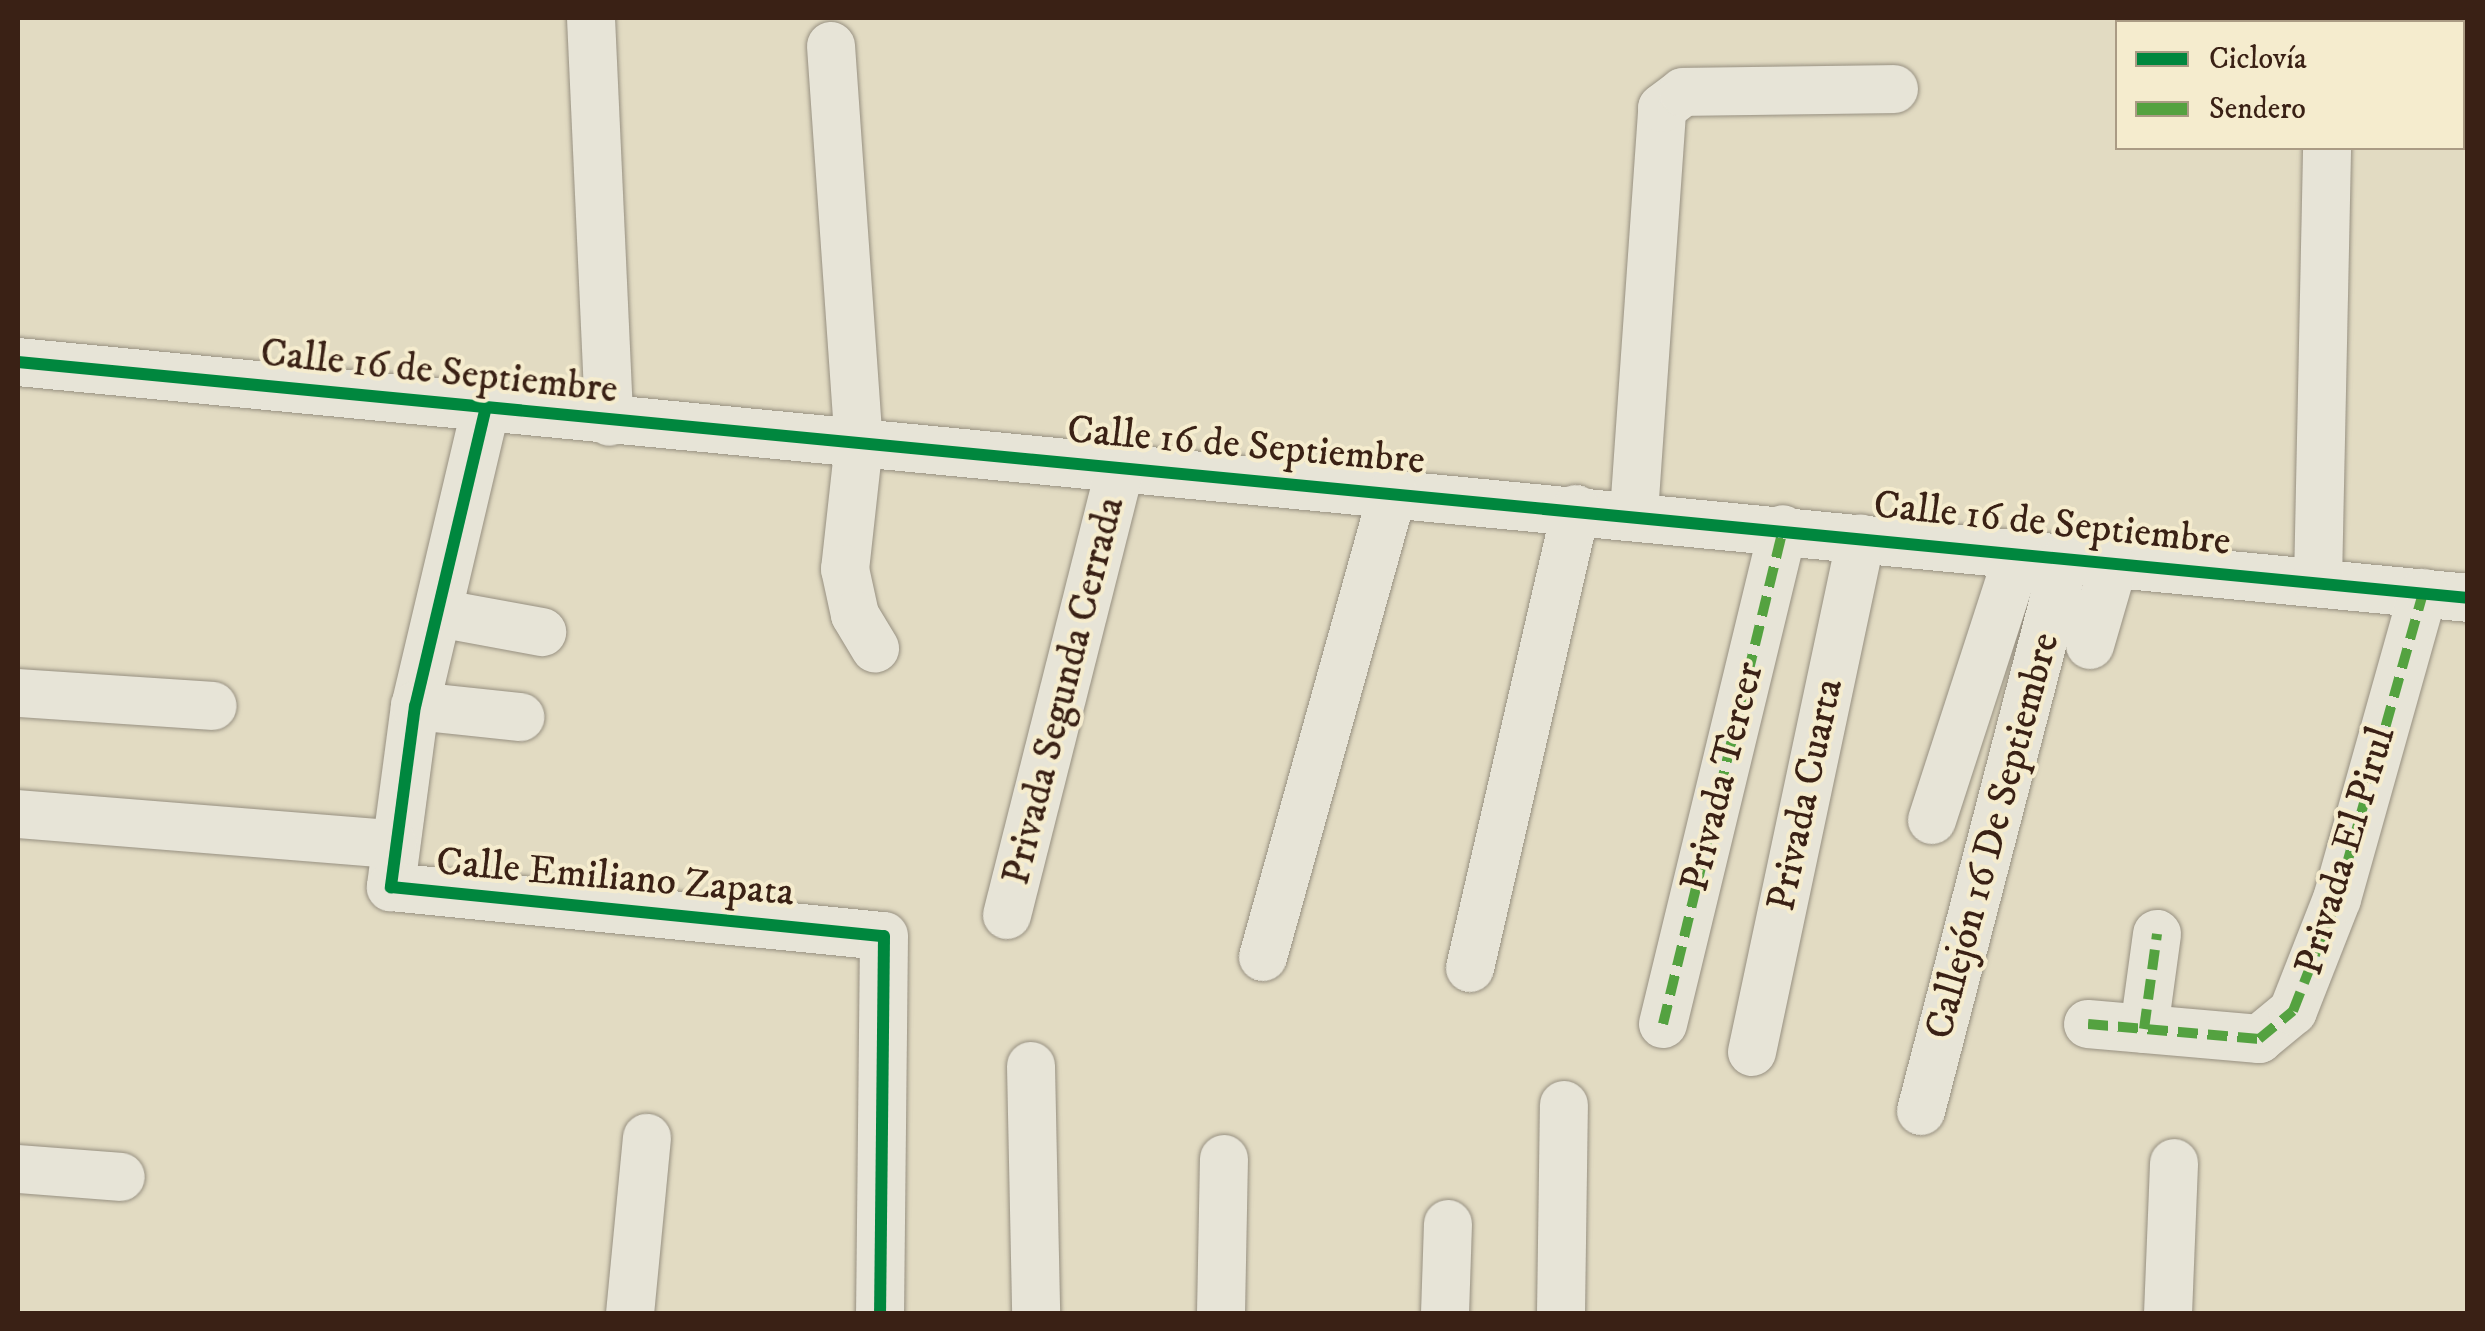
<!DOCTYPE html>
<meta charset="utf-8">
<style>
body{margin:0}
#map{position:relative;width:2485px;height:1331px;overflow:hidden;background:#e2dbc2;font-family:"IM FELL DW Pica",serif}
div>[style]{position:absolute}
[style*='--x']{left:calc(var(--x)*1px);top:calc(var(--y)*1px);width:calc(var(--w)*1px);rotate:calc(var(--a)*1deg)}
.roads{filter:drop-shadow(0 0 2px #979081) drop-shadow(0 0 2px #979081)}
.minor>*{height:48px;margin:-24px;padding:0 24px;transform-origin:24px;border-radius:24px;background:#e7e4d7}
.quiet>*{height:10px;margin-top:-5px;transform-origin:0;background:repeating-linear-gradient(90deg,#54a240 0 20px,transparent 0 30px)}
.cycleway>*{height:12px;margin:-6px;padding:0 6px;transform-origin:6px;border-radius:6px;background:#00873e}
span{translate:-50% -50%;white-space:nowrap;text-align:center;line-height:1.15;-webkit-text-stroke:8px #f5ecce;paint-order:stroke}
.street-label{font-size:40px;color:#3a2115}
.frame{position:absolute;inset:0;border:20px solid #3a2115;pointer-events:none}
.legend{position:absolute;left:2115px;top:20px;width:350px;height:130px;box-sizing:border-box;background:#f5ecce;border:2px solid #aa9b84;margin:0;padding:12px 18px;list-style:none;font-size:30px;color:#3a2115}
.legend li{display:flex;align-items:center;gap:20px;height:50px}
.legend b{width:50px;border:2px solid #aa9b84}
</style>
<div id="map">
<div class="roads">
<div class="minor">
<i style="--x:591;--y:18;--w:404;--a:87.4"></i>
<i style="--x:2329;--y:22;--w:4;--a:-76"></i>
<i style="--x:831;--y:46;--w:398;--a:86"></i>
<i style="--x:859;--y:443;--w:127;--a:96.3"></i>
<i style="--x:845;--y:569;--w:47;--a:77.7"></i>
<i style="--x:855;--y:615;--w:39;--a:59"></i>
<i style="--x:18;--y:362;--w:2461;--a:5.5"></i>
<i style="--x:485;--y:411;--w:303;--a:103.3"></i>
<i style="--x:415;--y:706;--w:183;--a:97.6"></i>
<i style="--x:391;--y:887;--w:495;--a:5.7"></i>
<i style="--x:884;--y:936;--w:378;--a:90.6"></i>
<i style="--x:1634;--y:513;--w:406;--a:-86"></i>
<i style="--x:1662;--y:108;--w:26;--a:-37"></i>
<i style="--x:1683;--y:92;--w:211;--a:-0.8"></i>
<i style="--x:2318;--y:582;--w:434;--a:-88.8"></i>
<i style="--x:438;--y:613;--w:106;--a:10.4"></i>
<i style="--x:2090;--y:645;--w:82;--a:-73.8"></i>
<i style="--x:18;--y:693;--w:195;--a:3.8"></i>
<i style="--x:415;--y:706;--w:106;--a:6"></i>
<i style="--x:18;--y:814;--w:376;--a:4.6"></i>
<i style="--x:1932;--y:820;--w:279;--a:-72"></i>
<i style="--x:1007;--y:915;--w:462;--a:-75.8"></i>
<i style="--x:1263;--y:957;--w:483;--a:-74.4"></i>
<i style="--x:1470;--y:968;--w:471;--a:-77"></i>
<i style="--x:1663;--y:1024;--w:509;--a:-76.37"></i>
<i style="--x:2088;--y:1024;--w:172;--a:5"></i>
<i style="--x:2259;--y:1039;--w:44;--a:-39.5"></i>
<i style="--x:2293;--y:1011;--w:120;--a:-68.6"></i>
<i style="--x:2337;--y:899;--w:318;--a:-74.3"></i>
<i style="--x:2144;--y:1029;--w:96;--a:-82.2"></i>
<i style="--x:1752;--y:1052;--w:525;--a:-78.03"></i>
<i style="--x:1031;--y:1066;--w:248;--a:88.8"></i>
<i style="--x:1921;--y:1111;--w:568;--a:-75.43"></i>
<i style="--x:18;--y:1169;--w:103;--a:4.4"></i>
<i style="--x:630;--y:1314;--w:177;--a:-84.5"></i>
<i style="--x:1221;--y:1314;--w:155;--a:-88.9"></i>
<i style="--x:1445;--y:1314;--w:90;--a:-88.1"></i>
<i style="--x:1561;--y:1314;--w:209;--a:-89.2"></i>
<i style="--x:2168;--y:1314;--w:151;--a:-87.7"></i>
</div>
</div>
<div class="quiet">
<i style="--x:1663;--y:1024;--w:509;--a:-76.37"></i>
<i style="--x:2088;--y:1024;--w:172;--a:5"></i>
<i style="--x:2259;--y:1039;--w:44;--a:-39.5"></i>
<i style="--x:2293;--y:1011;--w:120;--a:-68.6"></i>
<i style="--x:2337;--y:899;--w:318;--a:-74.3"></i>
<i style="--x:2144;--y:1029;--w:96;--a:-82.2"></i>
</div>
<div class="cycleway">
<i style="--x:18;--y:362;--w:2461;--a:5.5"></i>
<i style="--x:485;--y:411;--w:303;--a:103.3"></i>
<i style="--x:415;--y:706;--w:183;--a:97.6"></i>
<i style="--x:391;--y:887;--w:495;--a:5.7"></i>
<i style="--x:884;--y:936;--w:378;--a:90.6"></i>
</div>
<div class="street-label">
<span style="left:439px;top:372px;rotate:6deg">Calle 16 de Septiembre</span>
<span style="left:1246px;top:446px;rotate:5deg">Calle 16 de Septiembre</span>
<span style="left:2052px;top:524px;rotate:6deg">Calle 16 de Septiembre</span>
<span style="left:1064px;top:691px;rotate:-76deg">Privada Segunda Cerrada</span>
<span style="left:1723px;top:777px;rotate:-76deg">Privada Tercer</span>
<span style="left:1806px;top:795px;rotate:-78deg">Privada Cuarta</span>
<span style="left:1993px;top:836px;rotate:-75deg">Callejón 16 De Septiembre</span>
<span style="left:2346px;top:851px;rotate:-73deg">Privada El Pirul</span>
<span style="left:615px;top:878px;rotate:5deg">Calle Emiliano Zapata</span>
</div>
<div class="frame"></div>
<ul class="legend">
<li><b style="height:12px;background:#00873e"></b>Ciclovía</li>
<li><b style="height:12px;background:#54a240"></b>Sendero</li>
</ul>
</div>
